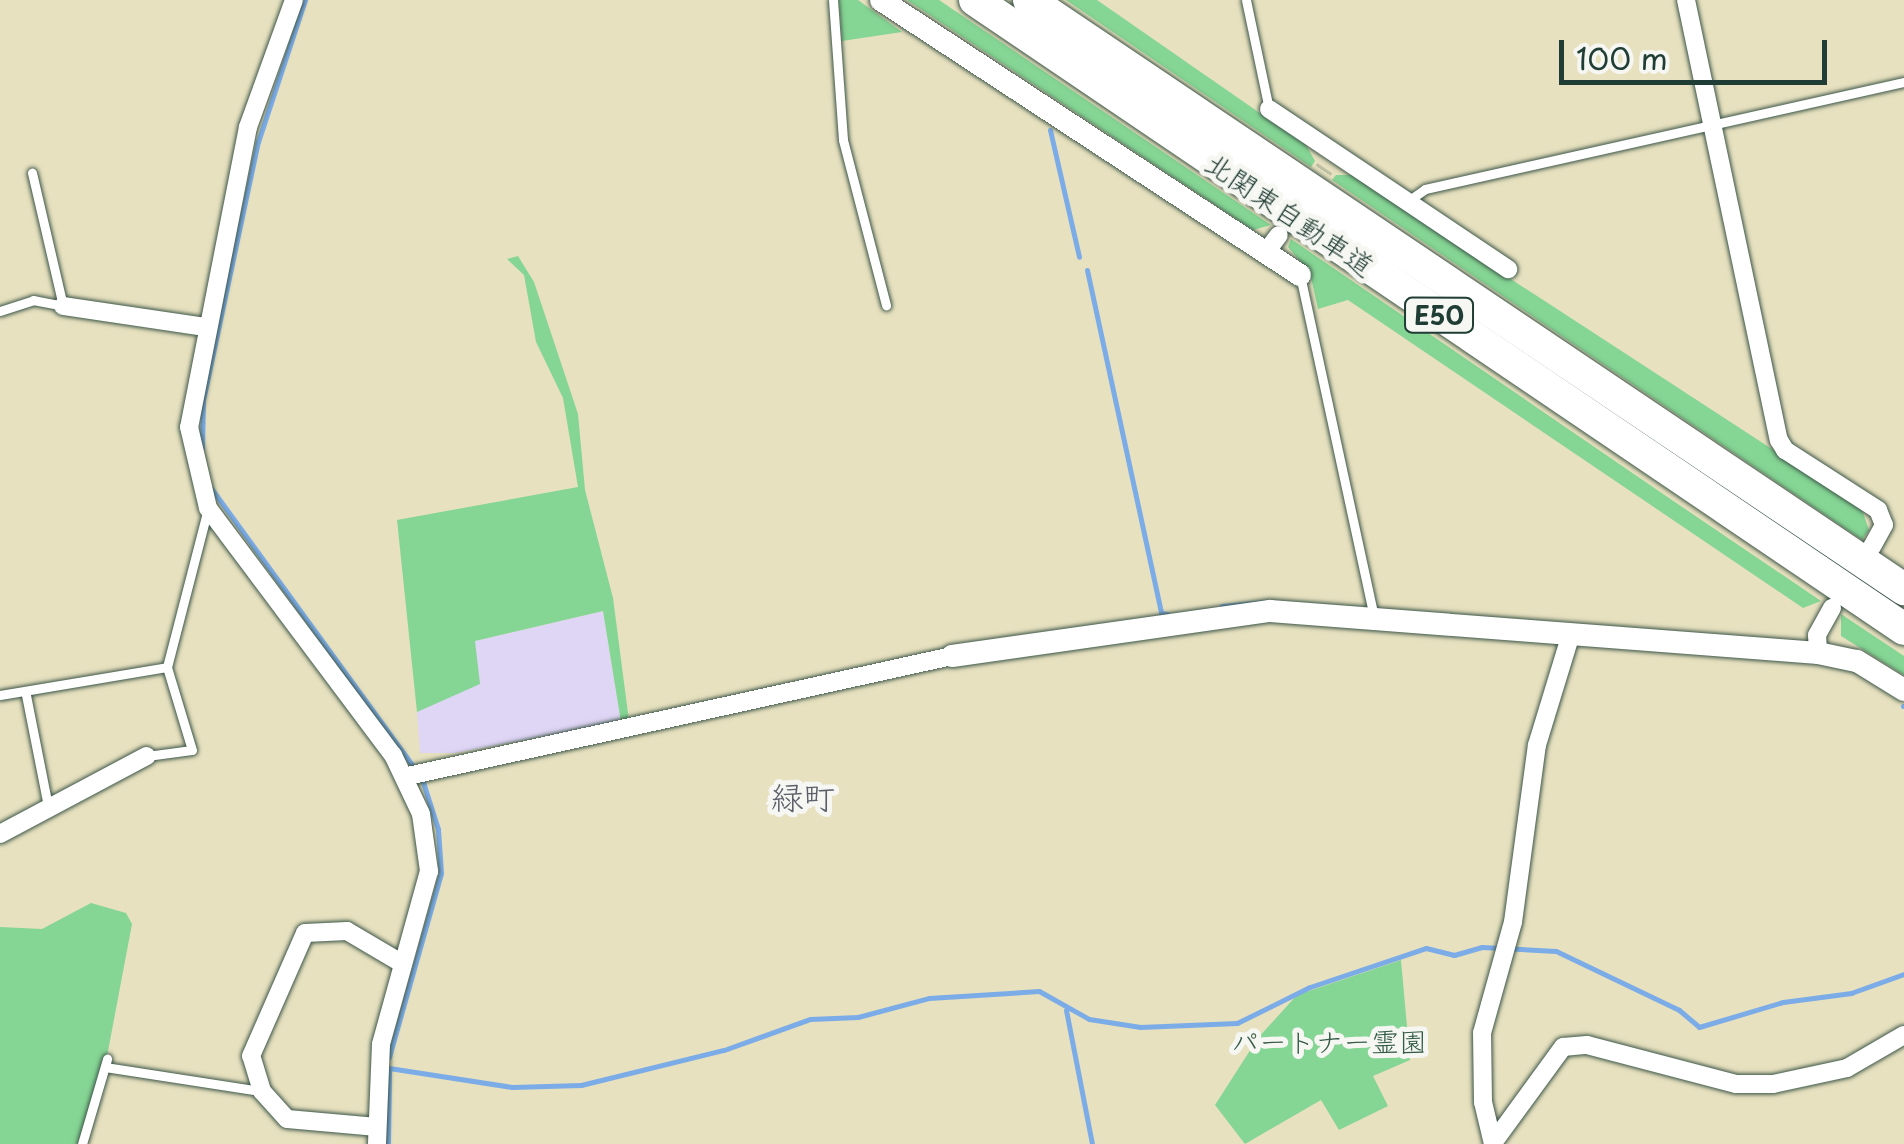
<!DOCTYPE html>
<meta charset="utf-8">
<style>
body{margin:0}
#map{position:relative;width:1904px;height:1144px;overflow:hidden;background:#e7e1bf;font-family:"Playpen Sans","Klee One",sans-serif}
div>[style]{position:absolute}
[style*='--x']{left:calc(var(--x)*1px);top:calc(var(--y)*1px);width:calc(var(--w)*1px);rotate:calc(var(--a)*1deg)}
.built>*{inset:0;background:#dfd5f5}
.green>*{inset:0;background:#85d594}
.stream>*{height:5px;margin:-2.5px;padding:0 2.5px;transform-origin:2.5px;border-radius:2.5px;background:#7cace7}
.minor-tunnel>*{height:18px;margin-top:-9px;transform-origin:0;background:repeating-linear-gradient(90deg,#bfc0a3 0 18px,transparent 0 27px)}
.roads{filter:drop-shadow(0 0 2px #3d5649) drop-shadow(0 0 2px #3d5649)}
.service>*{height:9px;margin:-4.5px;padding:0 4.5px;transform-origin:4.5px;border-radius:4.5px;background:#fff}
.minor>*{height:18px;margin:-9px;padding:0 9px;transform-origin:9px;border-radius:9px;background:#fff}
.tertiary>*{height:22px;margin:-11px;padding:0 11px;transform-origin:11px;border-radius:11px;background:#fff}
.motorway>*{height:32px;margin:-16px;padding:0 16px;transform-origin:16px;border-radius:16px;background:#fff}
span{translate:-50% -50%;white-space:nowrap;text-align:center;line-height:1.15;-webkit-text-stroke:10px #f6f6f2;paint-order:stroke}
.shield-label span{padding:2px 8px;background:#f6f6f2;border:2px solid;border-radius:8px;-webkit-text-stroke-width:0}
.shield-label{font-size:25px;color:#1f3d34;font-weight:700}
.street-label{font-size:28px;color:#1f3d34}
.park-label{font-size:28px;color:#335b47}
.quarter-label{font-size:32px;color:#5b5f68}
.scale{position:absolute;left:1559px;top:40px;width:268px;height:45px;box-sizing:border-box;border:5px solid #1f3d34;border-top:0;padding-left:12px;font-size:30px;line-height:35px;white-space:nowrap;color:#1f3d34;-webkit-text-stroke:8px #f6f6f2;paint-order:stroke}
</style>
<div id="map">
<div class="built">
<i style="clip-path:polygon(603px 611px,621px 722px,455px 753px,420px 753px,417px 712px,438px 700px,475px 641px)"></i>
</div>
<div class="green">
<i style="clip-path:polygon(839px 0,858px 0,902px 32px,842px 41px)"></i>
<i style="clip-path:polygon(907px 0,939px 0,1271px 225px,1253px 230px)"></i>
<i style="clip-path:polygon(1066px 0,1097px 0,1306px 145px,1315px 161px,1311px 167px)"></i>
<i style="clip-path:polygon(1336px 175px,1351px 175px,1861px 507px,1869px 530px,1862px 540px,1332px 180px)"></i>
<i style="clip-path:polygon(1291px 239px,1666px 496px,1821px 601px,1803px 608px,1348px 300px,1318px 309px,1310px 273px,1288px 247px)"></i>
<i style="clip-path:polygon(518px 256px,534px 282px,578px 414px,585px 490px,613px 598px,629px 721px,621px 722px,603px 611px,475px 641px,480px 684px,417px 712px,397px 520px,578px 487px,563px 398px,536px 342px,524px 275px,507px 259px)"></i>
<i style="clip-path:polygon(1841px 614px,1904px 656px,1904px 675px,1841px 636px)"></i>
<i style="clip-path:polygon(91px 903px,126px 913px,132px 924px,105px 1067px,82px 1144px,0 1144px,0 927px,42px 929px)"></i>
<i style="clip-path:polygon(1401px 960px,1410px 1060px,1373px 1076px,1388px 1106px,1339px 1130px,1321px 1100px,1245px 1144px,1215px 1105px,1258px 1038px,1297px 995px)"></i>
</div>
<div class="stream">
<i style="--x:1050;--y:130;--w:130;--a:77.1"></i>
<i style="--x:1087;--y:270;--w:351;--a:77.8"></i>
<i style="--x:1161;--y:613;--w:6;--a:9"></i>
<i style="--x:202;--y:448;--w:48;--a:-88.8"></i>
<i style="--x:203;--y:400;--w:264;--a:-78"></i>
<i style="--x:258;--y:142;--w:150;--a:-71.7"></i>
<i style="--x:211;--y:488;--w:349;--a:54"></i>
<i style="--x:1222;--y:606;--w:44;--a:-5.2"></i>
<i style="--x:1903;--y:706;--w:1;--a:0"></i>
<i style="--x:1066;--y:1010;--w:136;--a:79"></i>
<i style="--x:389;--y:1057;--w:191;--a:-74.2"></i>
<i style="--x:441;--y:873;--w:44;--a:-93.9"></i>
<i style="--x:438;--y:829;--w:52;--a:-107.7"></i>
<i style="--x:389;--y:1068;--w:124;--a:8.8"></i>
<i style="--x:512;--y:1087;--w:69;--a:-1.7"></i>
<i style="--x:581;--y:1085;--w:147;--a:-13.8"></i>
<i style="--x:724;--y:1050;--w:91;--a:-19.8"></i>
<i style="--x:810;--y:1019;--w:48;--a:-2.4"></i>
<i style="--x:858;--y:1017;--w:73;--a:-15"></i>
<i style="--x:929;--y:998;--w:110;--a:-3.6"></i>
<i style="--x:1039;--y:991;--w:57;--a:29.2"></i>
<i style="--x:1089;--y:1019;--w:52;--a:8.9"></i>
<i style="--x:1140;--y:1027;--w:97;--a:-2.4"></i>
<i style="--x:1237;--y:1023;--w:81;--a:-26.3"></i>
<i style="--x:1310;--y:987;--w:122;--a:-18.6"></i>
<i style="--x:1426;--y:948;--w:29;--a:14"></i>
<i style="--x:1454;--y:955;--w:29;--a:-16"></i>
<i style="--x:1482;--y:947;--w:74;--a:3.1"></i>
<i style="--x:1556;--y:951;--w:136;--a:25.6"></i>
<i style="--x:1679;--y:1010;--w:26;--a:40"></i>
<i style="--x:1699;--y:1027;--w:88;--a:-16.6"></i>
<i style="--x:1783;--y:1002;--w:69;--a:-7.5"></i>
<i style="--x:1851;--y:993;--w:56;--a:-19.7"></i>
<i style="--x:388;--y:1144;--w:76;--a:-89.2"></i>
</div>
<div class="minor-tunnel">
<i style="--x:1308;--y:193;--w:30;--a:-56"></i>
</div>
<div class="roads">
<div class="service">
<i style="--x:833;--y:0;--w:140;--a:85.9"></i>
<i style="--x:843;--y:140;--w:171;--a:75.4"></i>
<i style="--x:1246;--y:0;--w:111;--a:78.1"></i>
<i style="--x:1408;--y:201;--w:21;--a:-35"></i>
<i style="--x:1425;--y:189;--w:491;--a:-12.6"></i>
<i style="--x:1300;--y:275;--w:349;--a:77.8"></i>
<i style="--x:0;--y:311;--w:35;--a:-18"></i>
<i style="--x:33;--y:300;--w:31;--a:11"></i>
<i style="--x:63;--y:306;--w:137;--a:-103.1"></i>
<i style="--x:0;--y:695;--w:169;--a:-9.5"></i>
<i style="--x:167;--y:667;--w:164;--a:-75.5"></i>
<i style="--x:26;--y:695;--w:113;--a:78.8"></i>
<i style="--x:147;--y:756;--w:45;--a:-7.6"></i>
<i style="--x:192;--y:750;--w:87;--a:-106.8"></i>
<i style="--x:105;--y:1067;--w:157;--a:8.8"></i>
<i style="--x:82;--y:1144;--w:89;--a:-73.6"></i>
</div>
<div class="minor">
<i style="--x:294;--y:0;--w:135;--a:109.9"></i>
<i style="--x:248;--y:127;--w:306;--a:101.1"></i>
<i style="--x:189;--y:427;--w:83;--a:76.8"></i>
<i style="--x:208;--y:508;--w:309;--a:53.2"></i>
<i style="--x:393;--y:755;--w:65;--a:64.6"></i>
<i style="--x:421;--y:814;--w:58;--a:82"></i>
<i style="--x:429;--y:871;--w:180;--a:105.5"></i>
<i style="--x:381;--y:1044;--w:100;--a:92.3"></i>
<i style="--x:1686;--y:0;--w:450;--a:78.1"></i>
<i style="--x:1779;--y:440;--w:12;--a:59"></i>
<i style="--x:1785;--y:450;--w:111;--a:32.8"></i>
<i style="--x:1878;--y:510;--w:16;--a:68"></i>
<i style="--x:1884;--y:525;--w:25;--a:119"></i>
<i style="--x:1269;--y:109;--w:288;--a:33.8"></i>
<i style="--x:1266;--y:252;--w:21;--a:-53"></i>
<i style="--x:63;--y:306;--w:145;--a:8.4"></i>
<i style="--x:1818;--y:653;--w:18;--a:-93"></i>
<i style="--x:1817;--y:635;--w:31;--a:-61"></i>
<i style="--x:408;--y:776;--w:557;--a:-12.44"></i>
<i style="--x:0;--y:834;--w:166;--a:-28"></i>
<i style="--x:377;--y:1127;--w:90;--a:-174.9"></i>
<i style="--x:287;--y:1119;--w:38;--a:-132"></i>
<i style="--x:262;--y:1091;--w:37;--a:-107"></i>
<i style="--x:251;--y:1056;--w:134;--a:-66.3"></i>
<i style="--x:305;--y:933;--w:42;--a:-2.7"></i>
<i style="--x:347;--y:931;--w:65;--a:30.5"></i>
<i style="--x:1493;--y:1143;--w:119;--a:-53.9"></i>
<i style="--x:1563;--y:1047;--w:24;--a:-5"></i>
<i style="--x:1587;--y:1045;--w:154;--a:14.7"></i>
<i style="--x:1736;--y:1084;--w:37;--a:0"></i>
<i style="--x:1773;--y:1084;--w:76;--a:-12.2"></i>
<i style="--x:1847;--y:1068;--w:66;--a:-30.1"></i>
<i style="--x:1493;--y:1144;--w:43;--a:-103.4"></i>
<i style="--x:1483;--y:1102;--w:69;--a:-90.8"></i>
<i style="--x:1482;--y:1033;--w:115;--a:-74.4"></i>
<i style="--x:1513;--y:922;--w:179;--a:-82.3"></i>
<i style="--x:1537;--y:745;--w:113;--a:-73"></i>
</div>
<div class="tertiary">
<i style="--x:881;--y:0;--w:501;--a:33.28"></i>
<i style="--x:952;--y:656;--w:321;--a:-8.1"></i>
<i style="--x:1270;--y:611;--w:550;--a:4.38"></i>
<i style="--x:1818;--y:653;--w:40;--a:12"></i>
<i style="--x:1857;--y:661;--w:55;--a:31.7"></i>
</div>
<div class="motorway">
<i style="--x:975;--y:0;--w:1122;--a:34.1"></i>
<i style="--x:1029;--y:0;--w:1055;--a:33.95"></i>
</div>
</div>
<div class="shield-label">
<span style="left:1439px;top:315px">E50</span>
</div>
<div class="street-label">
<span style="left:1290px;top:214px;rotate:34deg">北関東自動車道</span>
</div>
<div class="park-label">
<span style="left:1329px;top:1041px">パートナー霊園</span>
</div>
<div class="quarter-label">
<span style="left:803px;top:796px">緑町</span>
</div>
<div class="scale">100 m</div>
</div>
